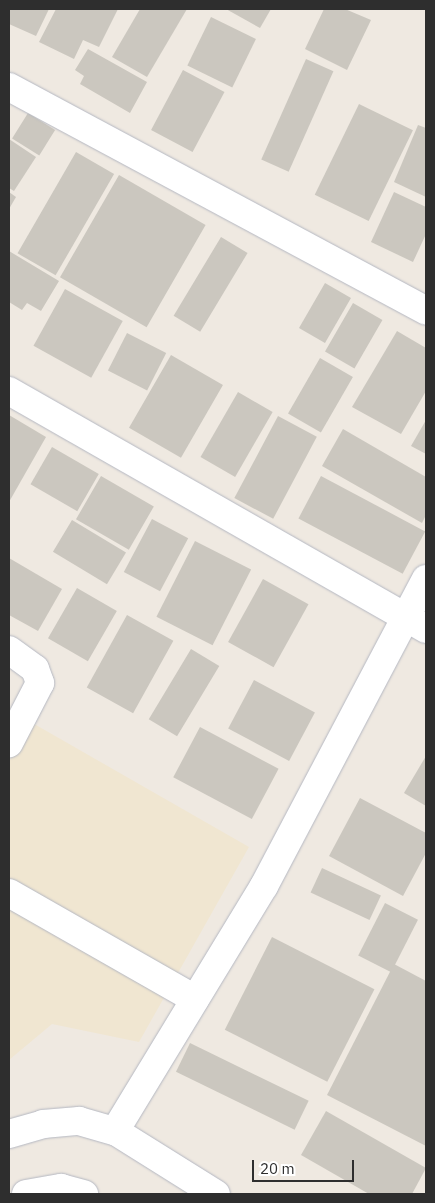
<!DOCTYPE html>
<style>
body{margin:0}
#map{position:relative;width:435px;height:1203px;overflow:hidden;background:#efe9e1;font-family:"IBM Plex Sans",sans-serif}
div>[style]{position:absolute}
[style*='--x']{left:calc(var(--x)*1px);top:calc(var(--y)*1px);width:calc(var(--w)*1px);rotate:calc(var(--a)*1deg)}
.education>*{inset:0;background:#f0e6d1}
.building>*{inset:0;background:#cbc7bf;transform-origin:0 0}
.roads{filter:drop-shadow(0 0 1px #b4b7c1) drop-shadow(0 0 1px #b4b7c1)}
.minor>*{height:28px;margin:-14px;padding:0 14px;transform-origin:14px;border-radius:14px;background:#fff}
span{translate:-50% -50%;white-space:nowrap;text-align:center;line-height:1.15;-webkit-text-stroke:5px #fff;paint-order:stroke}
.frame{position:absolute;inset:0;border:10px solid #2e2e2e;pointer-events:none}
.scale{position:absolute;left:252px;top:1160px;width:102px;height:22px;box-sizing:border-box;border:2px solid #2e2e2e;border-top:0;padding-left:6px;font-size:15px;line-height:18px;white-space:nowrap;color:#2e2e2e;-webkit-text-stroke:4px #fff;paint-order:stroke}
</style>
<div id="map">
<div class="education">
<i style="clip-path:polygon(29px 721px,249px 847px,139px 1042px,52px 1024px,9px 1060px,9px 762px)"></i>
</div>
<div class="building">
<i style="clip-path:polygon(9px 9px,49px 9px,36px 36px,9px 24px)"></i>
<i style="clip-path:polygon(56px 9px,118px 9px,99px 47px,83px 40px,74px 59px,39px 42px)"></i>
<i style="clip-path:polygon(140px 9px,187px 9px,147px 77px,112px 57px)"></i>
<i style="clip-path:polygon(226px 9px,271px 9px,260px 28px)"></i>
<i style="clip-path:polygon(324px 9px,345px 9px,371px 20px,347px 70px,305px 49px)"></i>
<i style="left:211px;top:17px;width:50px;height:54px;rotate:26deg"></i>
<i style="clip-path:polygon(88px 49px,147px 82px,130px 113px,80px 84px,84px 76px,75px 70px)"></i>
<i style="left:306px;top:59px;width:30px;height:110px;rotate:24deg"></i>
<i style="left:183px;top:70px;width:47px;height:68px;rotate:28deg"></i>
<i style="left:359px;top:104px;width:60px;height:101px;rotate:26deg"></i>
<i style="left:28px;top:113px;width:32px;height:30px;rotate:32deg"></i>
<i style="clip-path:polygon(418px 125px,426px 128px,426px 197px,394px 182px)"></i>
<i style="clip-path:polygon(9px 139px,36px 157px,14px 191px,9px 188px)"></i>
<i style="left:76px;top:152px;width:44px;height:117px;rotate:30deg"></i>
<i style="left:119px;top:175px;width:100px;height:118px;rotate:30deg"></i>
<i style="clip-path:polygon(9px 192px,16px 197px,9px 209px)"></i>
<i style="clip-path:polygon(394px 192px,426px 207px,426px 234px,413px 262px,371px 242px)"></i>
<i style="left:221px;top:237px;width:31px;height:92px;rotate:31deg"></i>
<i style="clip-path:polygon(9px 251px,59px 281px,41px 311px,27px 303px,22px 310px,9px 302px)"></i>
<i style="left:325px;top:283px;width:30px;height:52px;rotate:30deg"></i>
<i style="left:65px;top:289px;width:66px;height:65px;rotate:29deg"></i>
<i style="left:353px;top:303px;width:34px;height:56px;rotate:30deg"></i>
<i style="clip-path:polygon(397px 331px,426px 348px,426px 391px,401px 434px,352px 407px)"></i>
<i style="left:127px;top:333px;width:44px;height:42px;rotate:27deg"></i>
<i style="left:171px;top:355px;width:60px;height:84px;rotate:30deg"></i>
<i style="left:320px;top:358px;width:38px;height:64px;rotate:30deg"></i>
<i style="left:238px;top:392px;width:40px;height:75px;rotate:30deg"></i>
<i style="clip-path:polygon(9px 415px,46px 437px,9px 502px)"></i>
<i style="left:278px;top:416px;width:44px;height:93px;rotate:28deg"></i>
<i style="clip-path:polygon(426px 420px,426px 454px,411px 446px)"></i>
<i style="clip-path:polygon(343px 429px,426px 477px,426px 515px,422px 523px,322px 466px)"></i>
<i style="left:52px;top:447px;width:54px;height:43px;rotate:30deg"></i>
<i style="left:101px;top:476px;width:61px;height:50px;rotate:30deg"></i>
<i style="left:321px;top:476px;width:118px;height:48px;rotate:28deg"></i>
<i style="left:152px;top:519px;width:41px;height:60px;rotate:28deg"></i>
<i style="left:72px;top:520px;width:63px;height:37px;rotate:31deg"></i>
<i style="left:195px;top:541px;width:63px;height:85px;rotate:27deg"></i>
<i style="clip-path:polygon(9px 558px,62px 589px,38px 631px,9px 615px)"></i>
<i style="left:263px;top:579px;width:52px;height:72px;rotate:29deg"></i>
<i style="left:77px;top:588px;width:46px;height:58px;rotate:30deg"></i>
<i style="left:127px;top:615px;width:53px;height:83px;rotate:29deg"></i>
<i style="left:191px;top:649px;width:33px;height:82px;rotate:31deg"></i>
<i style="left:254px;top:680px;width:69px;height:55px;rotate:28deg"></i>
<i style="left:200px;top:727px;width:89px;height:57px;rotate:28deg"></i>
<i style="clip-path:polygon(426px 756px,426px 806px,404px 793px)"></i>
<i style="clip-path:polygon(360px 798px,426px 833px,426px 853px,403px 896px,329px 856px)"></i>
<i style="left:322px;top:868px;width:65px;height:27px;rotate:25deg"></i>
<i style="left:385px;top:903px;width:37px;height:59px;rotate:27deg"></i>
<i style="left:272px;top:937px;width:115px;height:104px;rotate:27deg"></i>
<i style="clip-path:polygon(394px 964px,426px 981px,426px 1146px,327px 1095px)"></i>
<i style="left:190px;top:1043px;width:132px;height:32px;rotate:26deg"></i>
<i style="clip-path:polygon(326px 1111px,426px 1168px,412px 1194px,369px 1194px,301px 1155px)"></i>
</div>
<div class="roads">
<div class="minor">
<i style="--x:9;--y:87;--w:473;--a:28.2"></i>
<i style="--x:9;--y:391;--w:480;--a:29.7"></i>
<i style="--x:9;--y:650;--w:32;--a:36"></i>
<i style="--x:35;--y:669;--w:15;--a:70"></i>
<i style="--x:40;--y:683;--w:68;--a:117.3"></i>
<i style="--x:9;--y:893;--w:214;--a:29.7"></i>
<i style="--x:115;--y:1131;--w:287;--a:-58.7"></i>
<i style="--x:264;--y:886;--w:347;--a:-62.2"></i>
<i style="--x:9;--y:1134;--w:35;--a:-16"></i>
<i style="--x:43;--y:1124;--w:36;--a:-5"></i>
<i style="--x:79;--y:1121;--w:37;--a:16"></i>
<i style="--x:115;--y:1131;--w:119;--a:32"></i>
<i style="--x:26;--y:1194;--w:36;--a:-10"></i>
<i style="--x:61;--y:1188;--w:24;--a:15"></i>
</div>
</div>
<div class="frame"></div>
<div class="scale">20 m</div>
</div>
